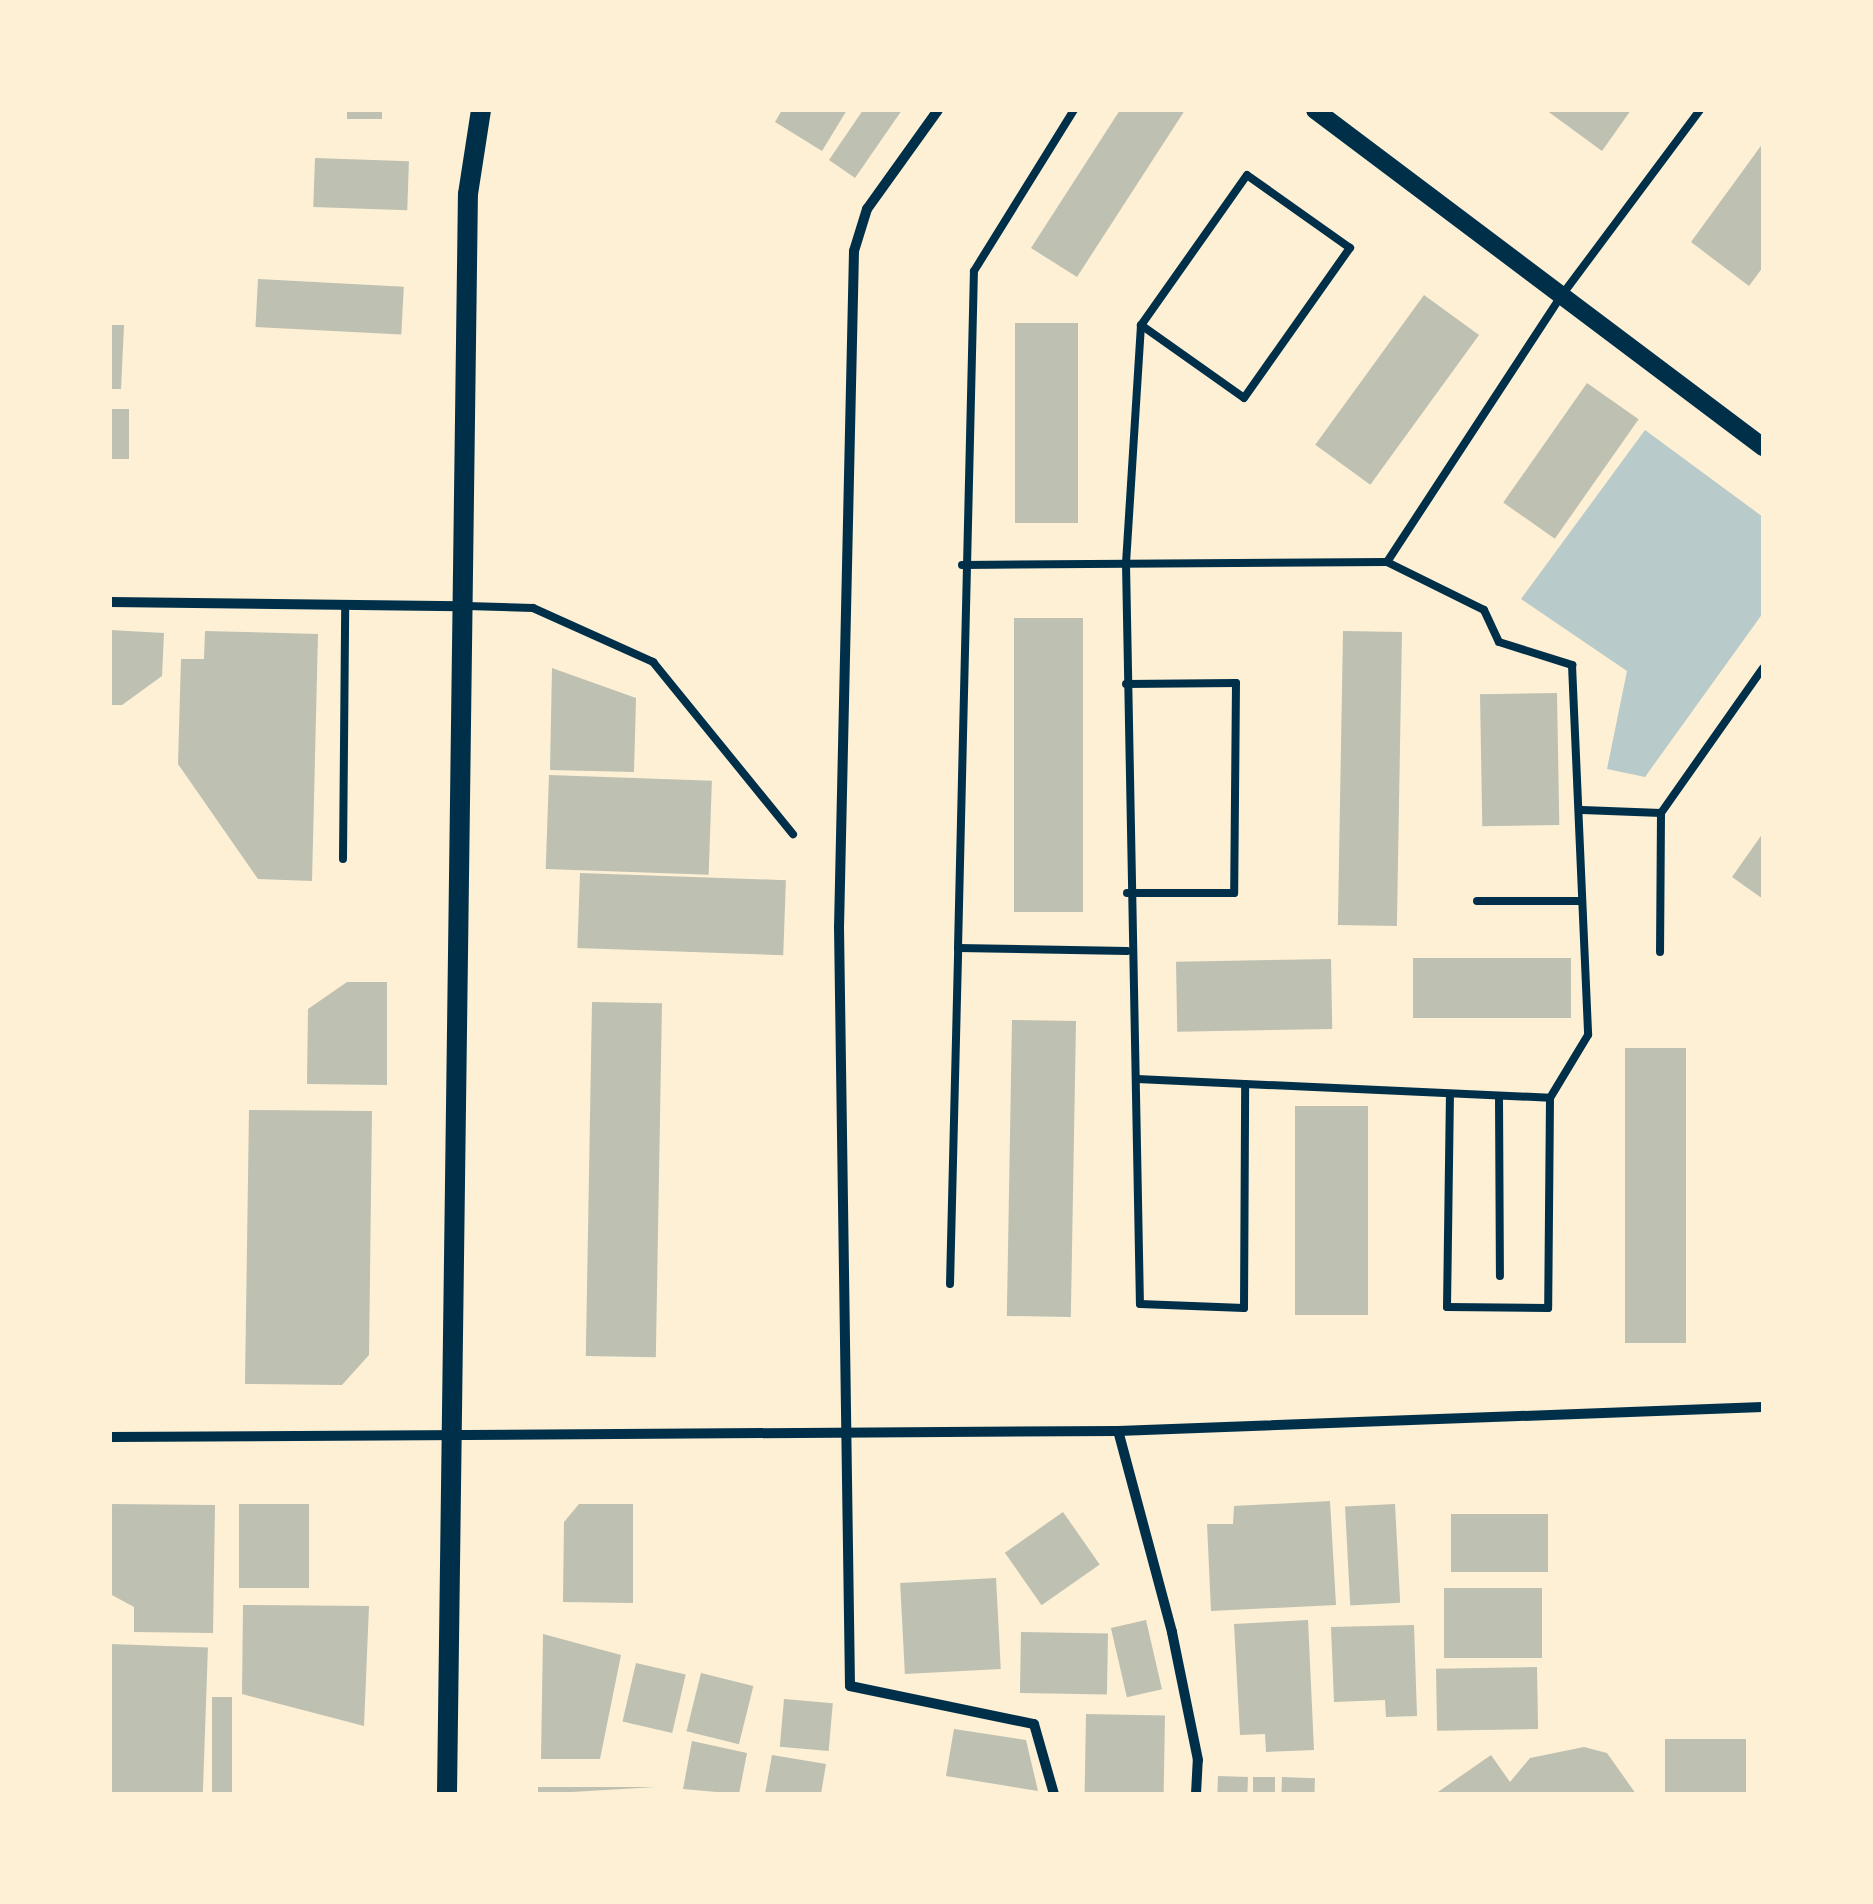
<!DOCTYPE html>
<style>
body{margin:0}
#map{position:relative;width:1873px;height:1904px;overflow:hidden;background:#fdf0d5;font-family:Literata,serif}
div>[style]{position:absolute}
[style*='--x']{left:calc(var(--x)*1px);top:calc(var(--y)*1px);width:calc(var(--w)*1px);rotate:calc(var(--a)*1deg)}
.green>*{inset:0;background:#b9caca}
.building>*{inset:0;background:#bec0b2;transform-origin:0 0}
.service>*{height:8px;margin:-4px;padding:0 4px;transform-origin:4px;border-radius:4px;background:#003049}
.minor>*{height:10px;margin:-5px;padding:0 5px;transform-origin:5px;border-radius:5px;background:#003049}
.tertiary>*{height:18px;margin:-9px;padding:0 9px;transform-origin:9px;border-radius:9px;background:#003049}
.secondary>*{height:20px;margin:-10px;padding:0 10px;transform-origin:10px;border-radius:10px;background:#003049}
span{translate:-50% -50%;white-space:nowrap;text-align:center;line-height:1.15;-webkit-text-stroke:10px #fdf0d5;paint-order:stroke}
.frame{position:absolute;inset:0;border:112px solid #fdf0d5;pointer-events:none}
</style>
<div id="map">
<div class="green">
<i style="clip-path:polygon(1645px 430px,1763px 517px,1763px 613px,1645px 777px,1607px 769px,1627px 671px,1521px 599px)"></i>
</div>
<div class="building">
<i style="left:347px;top:110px;width:35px;height:9px"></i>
<i style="clip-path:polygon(782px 110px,847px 110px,822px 151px,775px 122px)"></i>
<i style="clip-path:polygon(863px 110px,902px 110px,855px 178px,829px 160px)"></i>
<i style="clip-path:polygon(1120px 110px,1185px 110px,1077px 277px,1031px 248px)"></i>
<i style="clip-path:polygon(1546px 110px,1631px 110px,1602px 151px)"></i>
<i style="clip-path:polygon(1763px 143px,1763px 267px,1749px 286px,1691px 242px)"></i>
<i style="left:315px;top:158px;width:94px;height:49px;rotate:2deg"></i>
<i style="left:258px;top:279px;width:146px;height:48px;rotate:3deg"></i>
<i style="left:1424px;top:295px;width:68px;height:185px;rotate:36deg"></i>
<i style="left:1078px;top:323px;width:200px;height:63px;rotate:90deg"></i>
<i style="clip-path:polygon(110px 325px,124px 325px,121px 389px,110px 389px)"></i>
<i style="left:1587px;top:383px;width:63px;height:146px;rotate:35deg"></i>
<i style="left:110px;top:409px;width:19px;height:50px"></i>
<i style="left:1014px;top:618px;width:69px;height:294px"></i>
<i style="clip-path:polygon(110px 630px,164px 633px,162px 676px,122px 705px,110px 705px)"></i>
<i style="clip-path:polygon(205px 631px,318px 634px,312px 881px,258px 879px,178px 764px,181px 659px,204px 659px)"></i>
<i style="left:1343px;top:631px;width:59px;height:294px;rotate:1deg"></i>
<i style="clip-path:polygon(552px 668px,636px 698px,634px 772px,550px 770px)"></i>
<i style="left:1557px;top:693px;width:132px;height:77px;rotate:89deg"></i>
<i style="left:549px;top:775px;width:163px;height:94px;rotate:2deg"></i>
<i style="clip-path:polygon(1763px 833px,1763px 899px,1732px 877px)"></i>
<i style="left:580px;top:873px;width:206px;height:75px;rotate:2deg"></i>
<i style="left:1571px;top:958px;width:60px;height:158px;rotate:90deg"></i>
<i style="left:1331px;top:959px;width:70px;height:155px;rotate:89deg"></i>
<i style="clip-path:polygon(347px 982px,387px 982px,387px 1085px,307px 1084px,308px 1009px)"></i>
<i style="left:592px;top:1002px;width:70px;height:354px;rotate:1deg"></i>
<i style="left:1012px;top:1020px;width:64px;height:296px;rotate:1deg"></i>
<i style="left:1625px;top:1048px;width:61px;height:295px"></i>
<i style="left:1295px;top:1106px;width:73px;height:209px"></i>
<i style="clip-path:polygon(249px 1110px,372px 1111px,369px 1355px,342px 1385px,245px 1384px)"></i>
<i style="clip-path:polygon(1330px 1501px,1336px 1605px,1211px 1611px,1207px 1524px,1233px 1524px,1234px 1506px)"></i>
<i style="clip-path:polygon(110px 1504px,215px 1505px,213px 1633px,134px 1632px,134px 1607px,110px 1594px)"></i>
<i style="left:239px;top:1504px;width:70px;height:84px"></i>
<i style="clip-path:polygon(579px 1504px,633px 1504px,633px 1603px,563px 1602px,564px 1522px)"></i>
<i style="left:1395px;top:1504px;width:99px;height:50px;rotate:87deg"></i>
<i style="left:1063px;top:1512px;width:64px;height:71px;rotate:55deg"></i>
<i style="left:1451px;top:1514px;width:97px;height:58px"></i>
<i style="left:996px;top:1578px;width:91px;height:96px;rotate:87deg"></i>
<i style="left:1444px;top:1588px;width:98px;height:70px"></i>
<i style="clip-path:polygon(243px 1605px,369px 1606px,364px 1726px,242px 1694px)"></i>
<i style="left:1146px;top:1620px;width:71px;height:36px;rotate:77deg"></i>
<i style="clip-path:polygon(1308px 1620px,1314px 1750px,1266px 1752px,1265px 1734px,1240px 1735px,1234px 1624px)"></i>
<i style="clip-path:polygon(1414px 1625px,1417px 1716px,1386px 1717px,1385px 1700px,1334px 1702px,1331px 1627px)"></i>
<i style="left:1021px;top:1632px;width:87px;height:61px;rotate:1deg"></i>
<i style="clip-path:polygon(543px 1634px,621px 1655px,600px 1759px,541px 1759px)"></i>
<i style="left:110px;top:1644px;width:98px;height:150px;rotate:2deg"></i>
<i style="left:636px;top:1663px;width:51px;height:60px;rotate:13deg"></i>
<i style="left:1537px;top:1667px;width:62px;height:101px;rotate:89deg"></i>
<i style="left:701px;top:1673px;width:54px;height:60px;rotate:14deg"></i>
<i style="left:212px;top:1697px;width:20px;height:95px"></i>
<i style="left:784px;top:1699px;width:49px;height:48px;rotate:5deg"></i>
<i style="left:1086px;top:1714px;width:79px;height:80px;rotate:1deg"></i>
<i style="clip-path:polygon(954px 1729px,1026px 1740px,1038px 1791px,946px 1776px)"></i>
<i style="left:1665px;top:1739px;width:81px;height:55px"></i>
<i style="clip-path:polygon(692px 1741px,747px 1753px,739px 1794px,683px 1789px)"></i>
<i style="clip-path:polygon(1584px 1747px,1607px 1753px,1636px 1794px,1435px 1794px,1491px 1755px,1510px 1782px,1530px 1758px)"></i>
<i style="clip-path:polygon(772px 1755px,826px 1764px,821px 1794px,765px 1794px)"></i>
<i style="left:1218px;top:1776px;width:30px;height:18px;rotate:2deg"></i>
<i style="left:1253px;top:1777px;width:22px;height:17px"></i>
<i style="left:1282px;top:1777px;width:33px;height:17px;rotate:2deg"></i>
<i style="clip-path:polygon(538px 1787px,656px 1787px,538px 1794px)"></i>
</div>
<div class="service">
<i style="--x:1141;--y:325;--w:126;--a:35.3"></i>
<i style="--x:1244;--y:398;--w:184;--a:-54.8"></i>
<i style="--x:1350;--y:248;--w:126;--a:-144.7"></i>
<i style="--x:1247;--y:175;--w:184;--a:125.2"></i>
<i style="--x:1141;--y:325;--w:239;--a:93.6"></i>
<i style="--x:1126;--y:564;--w:740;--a:88.92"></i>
<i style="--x:1140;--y:1304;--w:104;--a:2.2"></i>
<i style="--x:1244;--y:1308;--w:224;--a:-89.7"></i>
<i style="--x:1387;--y:562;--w:319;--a:-56.8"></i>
<i style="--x:1562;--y:295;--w:231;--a:-53.3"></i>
<i style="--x:962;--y:565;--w:425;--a:-0.4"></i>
<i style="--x:1387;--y:562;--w:108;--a:26.3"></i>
<i style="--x:1484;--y:610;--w:35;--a:65"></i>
<i style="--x:1499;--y:642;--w:77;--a:17.5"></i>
<i style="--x:1572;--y:665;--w:370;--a:87.5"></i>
<i style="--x:1588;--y:1035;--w:74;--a:121.1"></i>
<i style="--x:1550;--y:1098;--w:210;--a:90.5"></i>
<i style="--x:1548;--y:1308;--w:101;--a:-179.4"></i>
<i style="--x:1447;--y:1307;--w:212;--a:-89.2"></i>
<i style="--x:467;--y:606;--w:66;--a:1.7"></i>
<i style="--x:533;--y:608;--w:132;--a:24.2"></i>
<i style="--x:653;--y:662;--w:222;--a:50.9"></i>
<i style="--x:1126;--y:684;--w:110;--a:-0.5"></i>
<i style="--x:1236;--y:683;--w:210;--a:90.5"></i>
<i style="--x:1234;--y:893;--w:107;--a:180"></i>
<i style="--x:1582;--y:810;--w:79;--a:2.2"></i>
<i style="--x:1661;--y:813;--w:139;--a:90.4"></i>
<i style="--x:1661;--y:813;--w:177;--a:-54.9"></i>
<i style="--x:343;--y:859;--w:254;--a:-89.5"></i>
<i style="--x:1477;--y:901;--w:101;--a:0"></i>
<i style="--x:958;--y:948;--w:677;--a:-88.65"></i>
<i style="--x:974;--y:271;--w:190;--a:-58.2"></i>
<i style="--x:1137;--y:1079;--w:413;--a:2.6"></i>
<i style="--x:1499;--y:1097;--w:179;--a:89.7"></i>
<i style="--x:950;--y:1284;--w:336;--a:-88.6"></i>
<i style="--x:958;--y:948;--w:169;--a:1"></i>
</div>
<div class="minor">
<i style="--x:938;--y:110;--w:122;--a:125.6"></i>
<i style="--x:867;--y:209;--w:44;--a:107.2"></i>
<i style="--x:854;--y:251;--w:676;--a:91.27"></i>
<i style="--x:839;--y:927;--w:759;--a:89.17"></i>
<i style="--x:850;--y:1686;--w:188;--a:11.7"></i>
<i style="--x:1034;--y:1724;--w:73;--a:74.1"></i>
<i style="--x:110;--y:602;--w:351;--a:0.7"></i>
<i style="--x:110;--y:1437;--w:1008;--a:-0.34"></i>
<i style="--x:1196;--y:1794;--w:34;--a:-87"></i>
<i style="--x:1198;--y:1760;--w:131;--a:-101.5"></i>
<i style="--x:1172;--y:1632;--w:208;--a:-105"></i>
<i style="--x:1118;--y:1431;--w:645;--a:-2.13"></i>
</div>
<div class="tertiary">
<i style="--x:1315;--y:110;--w:561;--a:36.95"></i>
</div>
<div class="secondary">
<i style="--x:447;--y:1794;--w:1600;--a:-89.25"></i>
<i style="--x:468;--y:194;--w:85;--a:-81.2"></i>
</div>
<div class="frame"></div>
</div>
